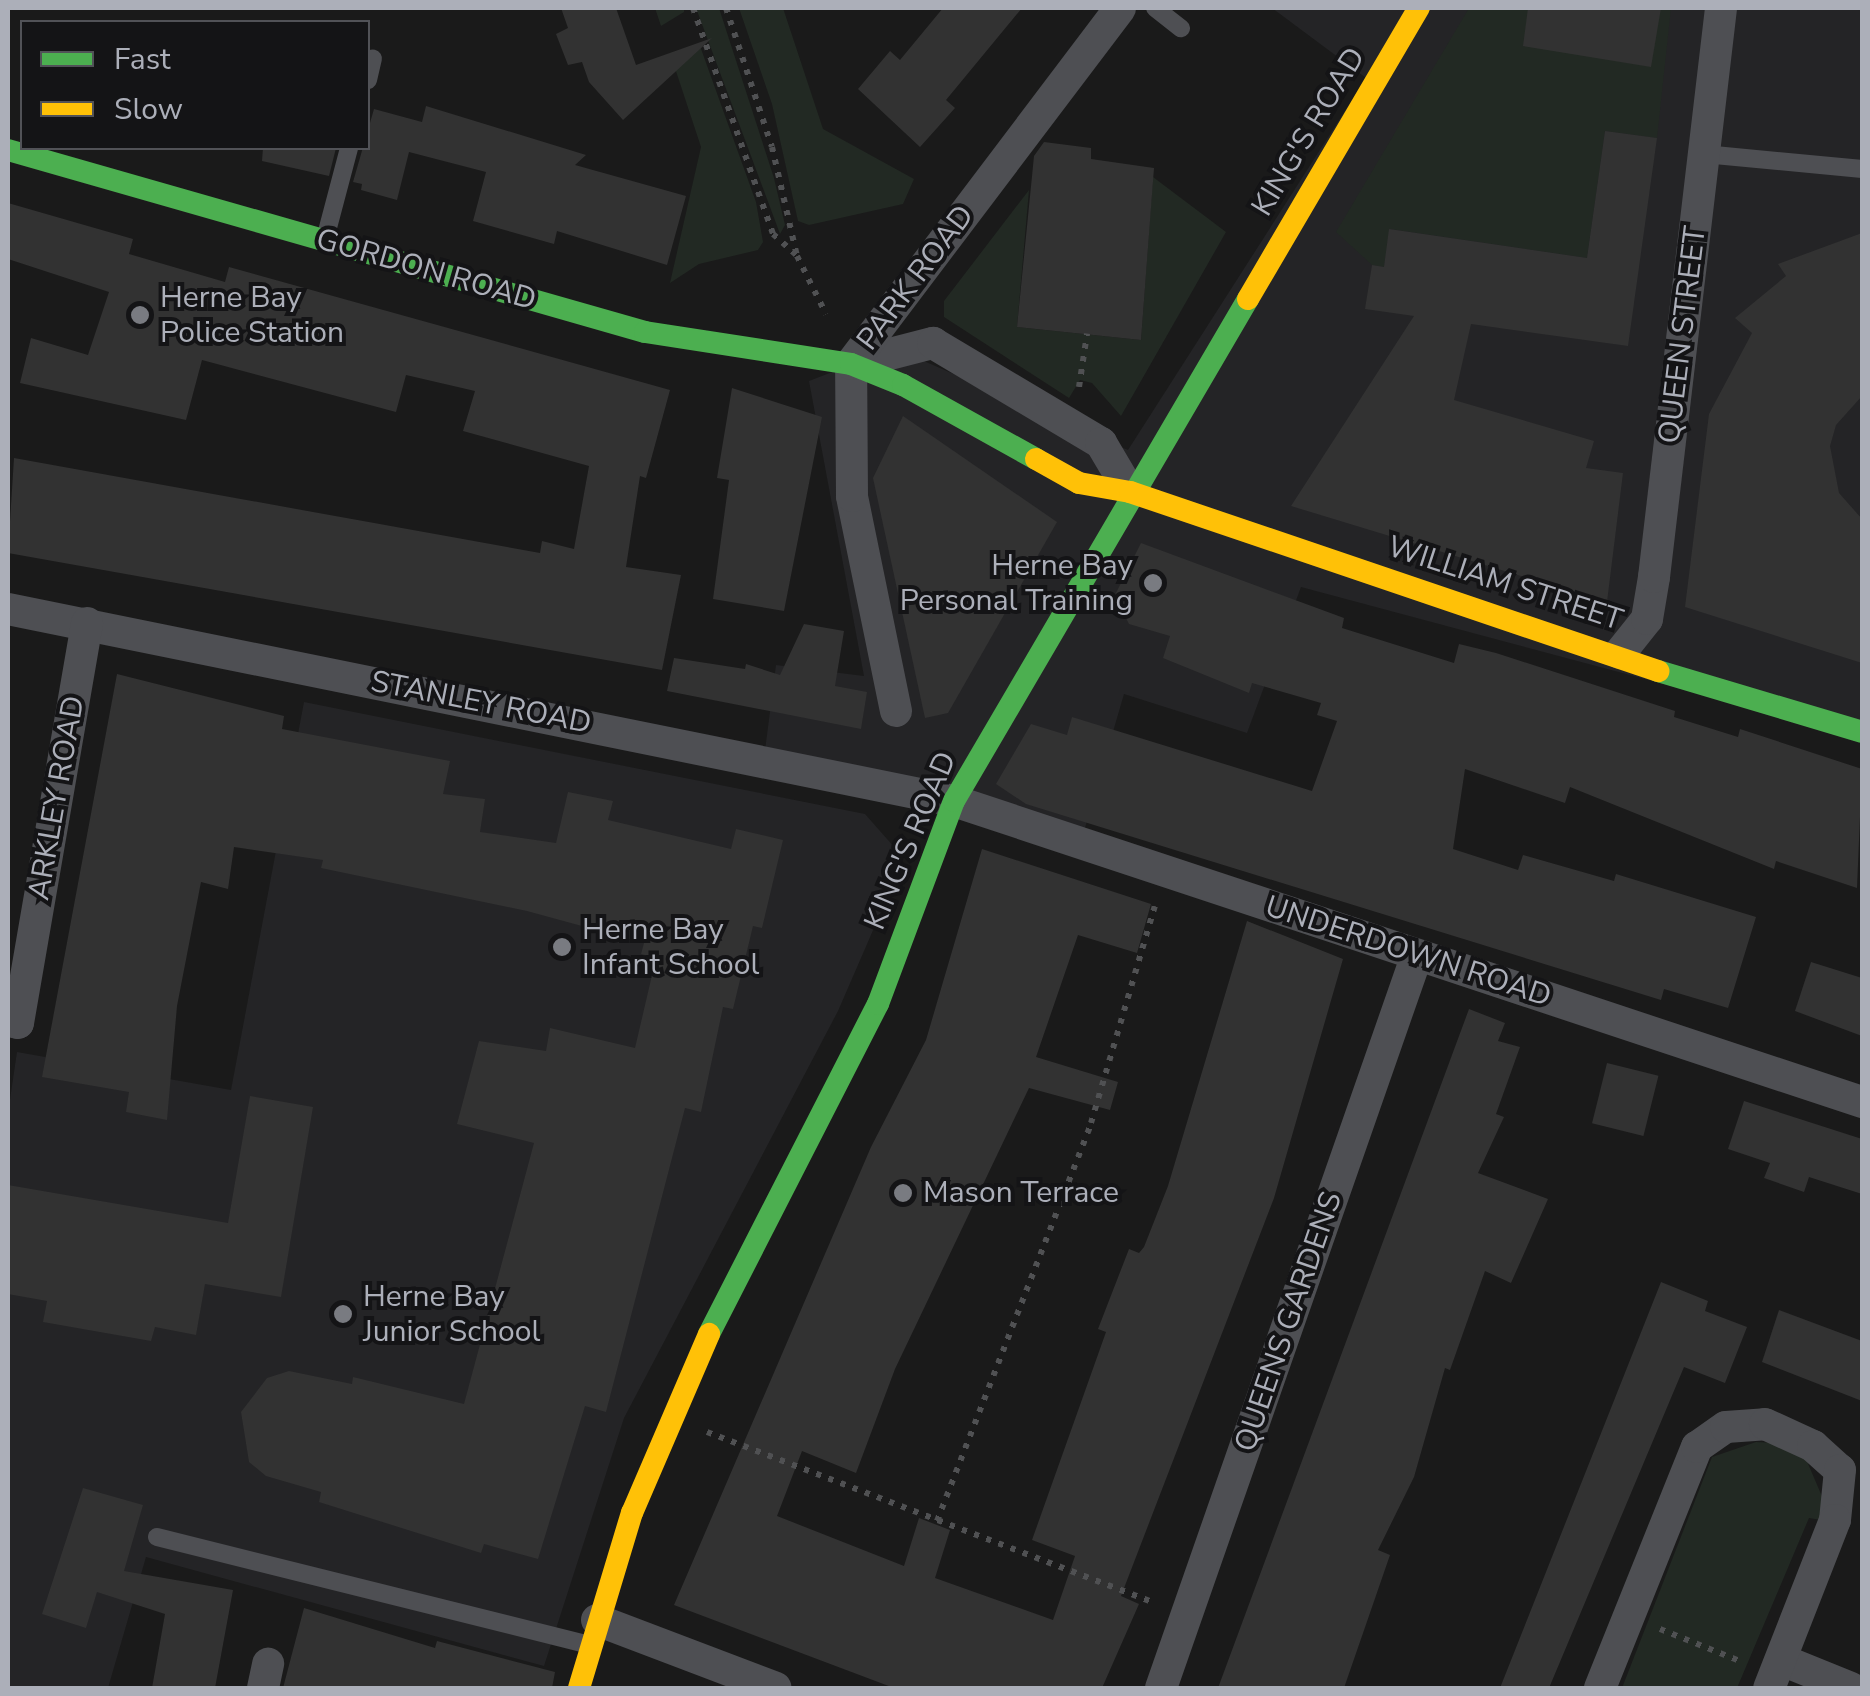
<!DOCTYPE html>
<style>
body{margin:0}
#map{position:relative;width:1870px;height:1696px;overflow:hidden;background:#1a1a1a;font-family:"Nunito Sans",sans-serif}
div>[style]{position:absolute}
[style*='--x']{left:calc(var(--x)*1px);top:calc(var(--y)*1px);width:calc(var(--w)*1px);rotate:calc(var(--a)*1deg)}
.built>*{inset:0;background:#242426}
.green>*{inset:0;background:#222923}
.building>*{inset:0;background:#323232;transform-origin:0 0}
.path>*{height:6px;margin-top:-3px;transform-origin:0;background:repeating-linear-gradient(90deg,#505153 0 5px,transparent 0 13px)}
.lane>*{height:18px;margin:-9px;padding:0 9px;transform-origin:9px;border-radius:9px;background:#4e4f53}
.street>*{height:32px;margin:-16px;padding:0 16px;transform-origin:16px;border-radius:16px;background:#4e4f53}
.fast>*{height:22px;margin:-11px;padding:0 11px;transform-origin:11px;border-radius:11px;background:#4caf50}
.slow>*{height:22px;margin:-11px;padding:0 11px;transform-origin:11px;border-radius:11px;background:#ffc107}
.dots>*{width:28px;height:28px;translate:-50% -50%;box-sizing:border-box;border:5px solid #141416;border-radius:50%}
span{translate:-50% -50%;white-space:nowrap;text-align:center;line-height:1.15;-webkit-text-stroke:8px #141416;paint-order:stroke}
.street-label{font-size:30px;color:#acafb9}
.poi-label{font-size:30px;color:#acafb9}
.left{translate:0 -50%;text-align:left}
.right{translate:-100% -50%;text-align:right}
.frame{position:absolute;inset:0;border:10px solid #acafb9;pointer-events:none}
.legend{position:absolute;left:20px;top:20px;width:350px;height:130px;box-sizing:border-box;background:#141416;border:2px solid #515257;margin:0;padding:12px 18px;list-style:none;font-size:30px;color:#acafb9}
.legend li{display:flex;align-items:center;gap:20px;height:50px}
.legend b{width:50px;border:2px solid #515257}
</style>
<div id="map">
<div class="built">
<i style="clip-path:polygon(1272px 8px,1862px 8px,1862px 737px,1301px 587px,1247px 733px,1124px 694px,1080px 845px,763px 766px,776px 665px,864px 676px,809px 381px,894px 348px,1128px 450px,1366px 78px)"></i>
<i style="clip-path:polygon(304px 702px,865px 814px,895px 848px,887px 898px,838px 1011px,624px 1418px,544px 1666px,146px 1557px,108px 1688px,8px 1688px,8px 1113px,17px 1052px,231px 1090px)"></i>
</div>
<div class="green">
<i style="clip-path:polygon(655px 8px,684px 8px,684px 12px,661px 26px)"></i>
<i style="clip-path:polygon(696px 8px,719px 8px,774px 178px,785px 225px,780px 234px)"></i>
<i style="clip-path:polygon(739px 8px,783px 8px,823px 129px,914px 179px,903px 204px,809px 225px,798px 221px,772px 104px)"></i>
<i style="clip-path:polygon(1469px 8px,1671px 8px,1657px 138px,1605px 131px,1587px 258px,1390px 229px,1384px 267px,1372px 265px,1336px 232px)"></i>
<i style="clip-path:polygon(700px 46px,756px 202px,763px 242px,758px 250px,699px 264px,670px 283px,701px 147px,670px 53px)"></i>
<i style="clip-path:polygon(1153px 177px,1226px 232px,1121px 416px,1092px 383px,1080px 380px,1069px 398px,944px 317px,944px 301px,1029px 190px,1017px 327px,1141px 340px)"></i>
<i style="clip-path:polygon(1756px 1442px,1779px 1443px,1806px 1459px,1824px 1501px,1821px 1520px,1809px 1518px,1737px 1688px,1622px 1688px,1712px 1457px)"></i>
</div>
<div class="building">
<i style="clip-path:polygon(561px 8px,616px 8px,636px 65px,712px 38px,623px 120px,589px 82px,582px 62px,568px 65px,556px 34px,568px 28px)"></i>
<i style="clip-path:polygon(943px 8px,1022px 8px,946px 100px,955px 108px,920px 147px,858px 89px,890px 51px,900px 60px)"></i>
<i style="clip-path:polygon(1528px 8px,1661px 8px,1651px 67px,1523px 46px)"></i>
<i style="clip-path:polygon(426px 106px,586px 155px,575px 165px,686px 196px,667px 265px,557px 231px,554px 244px,473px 221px,486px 172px,409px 152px,397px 200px,361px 190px,362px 184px,353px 182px,374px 109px,422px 122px)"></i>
<i style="clip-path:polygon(1605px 131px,1657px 138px,1628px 346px,1471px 324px,1454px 400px,1594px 441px,1586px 468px,1623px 473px,1607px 602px,1291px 506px,1414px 316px,1365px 309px,1372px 265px,1384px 267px,1389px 229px,1587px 258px)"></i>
<i style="clip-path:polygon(1044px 142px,1091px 148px,1091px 159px,1154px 168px,1141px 340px,1017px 327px,1034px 156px)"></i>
<i style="clip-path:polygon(263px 148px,336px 148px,329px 176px,262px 161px)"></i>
<i style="clip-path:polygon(8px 203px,133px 239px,129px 254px,225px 282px,229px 267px,670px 390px,646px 478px,640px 476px,626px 567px,681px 575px,662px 670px,8px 553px,14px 458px,540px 553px,542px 541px,574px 549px,589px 466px,463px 431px,475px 391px,406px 375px,396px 412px,202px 360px,186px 420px,20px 383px,31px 338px,88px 355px,109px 292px,8px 259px)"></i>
<i style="clip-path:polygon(1862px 233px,1862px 396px,1836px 425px,1830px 446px,1839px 493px,1862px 519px,1862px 663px,1685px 607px,1709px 414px,1752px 333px,1735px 318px,1786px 276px,1778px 264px)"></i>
<i style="clip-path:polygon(732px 388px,822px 417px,784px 611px,713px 599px,729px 480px,717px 478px)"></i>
<i style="clip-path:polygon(903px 416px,1057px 522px,948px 713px,925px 718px,873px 478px)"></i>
<i style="clip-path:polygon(1141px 543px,1344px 618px,1342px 628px,1454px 663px,1459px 644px,1496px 653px,1675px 711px,1674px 717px,1738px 737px,1740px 729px,1862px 769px,1857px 888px,1776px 861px,1774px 869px,1570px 787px,1565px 803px,1465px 769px,1453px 849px,1518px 870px,1523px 855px,1614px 881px,1616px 874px,1756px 917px,1728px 1008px,1664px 989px,1661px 1000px,1026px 804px,996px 784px,1031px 724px,1067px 735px,1072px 717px,1312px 791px,1337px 721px,1317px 715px,1321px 703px,1252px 683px,1249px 693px,1163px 658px,1170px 636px,1129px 624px,1124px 614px,1108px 609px)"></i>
<i style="clip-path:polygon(804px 624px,844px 631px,835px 686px,867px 692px,861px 729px,667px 691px,674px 658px,745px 669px,746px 664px,780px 675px)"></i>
<i style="clip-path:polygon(117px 674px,284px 716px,282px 729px,450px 761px,443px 794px,485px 799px,480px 832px,556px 843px,568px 792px,613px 801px,608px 820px,731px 849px,736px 829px,783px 840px,762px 928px,753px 926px,733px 1009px,723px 1007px,701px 1112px,685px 1108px,606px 1412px,585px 1406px,538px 1559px,484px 1544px,481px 1553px,319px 1502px,321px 1492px,266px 1476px,249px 1462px,241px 1412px,267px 1378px,289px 1371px,352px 1384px,353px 1377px,464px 1404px,534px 1143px,457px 1124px,479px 1041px,546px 1051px,550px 1028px,635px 1048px,656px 958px,641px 954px,644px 943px,527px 911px,321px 868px,323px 860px,234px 847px,228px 889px,201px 882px,177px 1006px,167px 1120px,126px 1112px,129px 1092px,42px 1077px)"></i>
<i style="clip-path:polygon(982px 849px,1151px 904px,1137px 953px,1078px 935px,1036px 1057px,1118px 1082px,1110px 1110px,1029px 1088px,895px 1369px,856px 1473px,802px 1451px,777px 1516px,904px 1566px,919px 1518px,950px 1530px,935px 1578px,1053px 1620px,1075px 1556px,1032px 1540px,1106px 1332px,1098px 1329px,1129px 1249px,1139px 1253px,1144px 1247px,1168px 1186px,1247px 921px,1343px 959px,1274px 1198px,1121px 1596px,1139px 1604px,1102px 1688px,894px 1688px,674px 1605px,871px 1147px,926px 1040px)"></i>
<i style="clip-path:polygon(1811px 962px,1862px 978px,1862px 1036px,1795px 1011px)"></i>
<i style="clip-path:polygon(1469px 1009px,1505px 1023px,1498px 1041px,1520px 1047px,1496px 1114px,1504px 1117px,1478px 1173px,1548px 1199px,1511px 1283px,1485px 1271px,1450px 1370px,1445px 1368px,1414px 1477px,1378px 1550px,1390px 1555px,1344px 1688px,1218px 1688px)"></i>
<i style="left:1607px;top:1063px;width:53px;height:62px;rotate:14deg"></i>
<i style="clip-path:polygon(250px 1096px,313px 1107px,281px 1297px,205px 1284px,196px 1335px,155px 1327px,151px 1341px,43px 1322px,47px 1301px,8px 1294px,8px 1185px,228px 1223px)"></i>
<i style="clip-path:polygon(1744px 1101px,1862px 1139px,1862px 1194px,1809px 1177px,1804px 1192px,1764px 1178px,1770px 1163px,1728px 1149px)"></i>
<i style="clip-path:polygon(1661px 1282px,1708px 1301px,1705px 1311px,1747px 1327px,1725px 1383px,1684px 1367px,1549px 1688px,1500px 1688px)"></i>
<i style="clip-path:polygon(1779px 1310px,1862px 1341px,1862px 1401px,1762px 1362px)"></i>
<i style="clip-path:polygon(83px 1488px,143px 1505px,124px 1571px,233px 1590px,215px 1688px,152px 1688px,165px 1614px,97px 1592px,86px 1628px,42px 1614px)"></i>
<i style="clip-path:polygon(304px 1608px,435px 1648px,437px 1641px,555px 1672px,552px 1688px,283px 1688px)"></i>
</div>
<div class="path">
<i style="--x:693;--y:8;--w:240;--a:70.5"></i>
<i style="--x:773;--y:234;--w:31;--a:42"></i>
<i style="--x:726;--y:8;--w:146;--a:71.7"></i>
<i style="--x:772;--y:147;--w:112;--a:77.1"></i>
<i style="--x:797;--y:256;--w:65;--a:63.4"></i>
<i style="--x:1079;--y:387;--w:54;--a:-81.4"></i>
<i style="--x:707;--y:1432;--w:477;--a:20.9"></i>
<i style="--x:937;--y:1521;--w:427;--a:-68.8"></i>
<i style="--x:1091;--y:1123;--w:226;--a:-73.6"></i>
<i style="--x:1660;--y:1629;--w:88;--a:21.9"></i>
</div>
<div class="lane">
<i style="--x:1155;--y:8;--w:33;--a:38"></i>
<i style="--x:368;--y:80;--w:22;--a:-77"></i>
<i style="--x:1704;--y:154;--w:159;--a:5.4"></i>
<i style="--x:325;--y:239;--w:94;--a:-75.2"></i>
<i style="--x:157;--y:1537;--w:446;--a:14"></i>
</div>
<div class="street">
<i style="--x:851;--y:364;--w:85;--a:-14.4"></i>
<i style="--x:933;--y:343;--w:196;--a:30.8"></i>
<i style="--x:1101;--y:443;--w:57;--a:59.4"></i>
<i style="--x:8;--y:609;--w:965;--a:11.47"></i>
<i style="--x:954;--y:801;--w:957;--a:18.34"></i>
<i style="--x:1620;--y:653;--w:43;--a:-51.5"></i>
<i style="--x:1647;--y:619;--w:43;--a:-80.5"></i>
<i style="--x:1654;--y:577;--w:573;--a:-83.28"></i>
<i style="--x:896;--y:711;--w:219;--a:-101.6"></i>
<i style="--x:852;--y:496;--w:132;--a:-90.4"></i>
<i style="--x:851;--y:364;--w:446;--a:-52.9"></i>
<i style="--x:8;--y:1021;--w:10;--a:11"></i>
<i style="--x:18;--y:1023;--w:406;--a:-80.2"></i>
<i style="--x:597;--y:1620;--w:191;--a:20.8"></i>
<i style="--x:1782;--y:1660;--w:74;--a:22.1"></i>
<i style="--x:263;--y:1688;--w:25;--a:-78"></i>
<i style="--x:1161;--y:1688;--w:776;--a:-70.75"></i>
<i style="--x:1600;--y:1688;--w:260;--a:-68.1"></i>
<i style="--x:1697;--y:1447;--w:35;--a:-35"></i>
<i style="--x:1726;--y:1427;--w:39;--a:-4"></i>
<i style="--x:1765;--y:1424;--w:53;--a:24.6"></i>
<i style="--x:1813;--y:1446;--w:36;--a:42"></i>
<i style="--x:1840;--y:1470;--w:50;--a:95.7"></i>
<i style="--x:1835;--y:1520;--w:180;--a:111.4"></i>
</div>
<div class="fast">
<i style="--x:8;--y:150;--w:662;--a:15.95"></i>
<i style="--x:645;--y:332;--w:208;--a:8.8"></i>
<i style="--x:851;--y:364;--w:56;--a:22"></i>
<i style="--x:903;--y:385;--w:152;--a:29.1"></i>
<i style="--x:1658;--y:671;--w:213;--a:16.6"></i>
<i style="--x:709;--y:1334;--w:371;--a:-62.9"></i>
<i style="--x:878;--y:1004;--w:217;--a:-69.5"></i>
<i style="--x:954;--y:801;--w:582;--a:-59.64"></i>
</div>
<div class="slow">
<i style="--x:1248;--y:299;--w:338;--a:-59.6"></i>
<i style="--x:1036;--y:459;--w:49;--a:29.2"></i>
<i style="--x:1079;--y:483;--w:52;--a:10"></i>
<i style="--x:1130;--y:492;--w:558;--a:18.73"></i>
<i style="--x:579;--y:1688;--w:183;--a:-73.2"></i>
<i style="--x:632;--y:1513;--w:195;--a:-66.7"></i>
</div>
<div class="dots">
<i style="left:140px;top:315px;background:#797b81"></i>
<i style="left:1153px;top:583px;background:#797b81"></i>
<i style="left:562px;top:947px;background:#797b81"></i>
<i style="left:903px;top:1193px;background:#797b81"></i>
<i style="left:343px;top:1314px;background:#797b81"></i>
</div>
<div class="street-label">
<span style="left:1309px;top:132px;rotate:-59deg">KING'S ROAD</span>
<span style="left:426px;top:270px;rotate:16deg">GORDON ROAD</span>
<span style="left:916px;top:278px;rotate:-53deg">PARK ROAD</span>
<span style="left:1683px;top:335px;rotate:-83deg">QUEEN STREET</span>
<span style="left:1505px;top:584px;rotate:18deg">WILLIAM STREET</span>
<span style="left:481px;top:703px;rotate:11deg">STANLEY ROAD</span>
<span style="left:57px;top:798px;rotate:-80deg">ARKLEY ROAD</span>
<span style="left:911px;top:841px;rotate:-67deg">KING'S ROAD</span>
<span style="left:1408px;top:952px;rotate:18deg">UNDERDOWN ROAD</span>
<span style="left:1289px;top:1322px;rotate:-71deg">QUEENS GARDENS</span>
</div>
<div class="poi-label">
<span class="left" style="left:160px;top:315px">Herne Bay<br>Police Station</span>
<span class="right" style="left:1133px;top:583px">Herne Bay<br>Personal Training</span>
<span class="left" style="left:582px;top:947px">Herne Bay<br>Infant School</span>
<span class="left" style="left:923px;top:1193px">Mason Terrace</span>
<span class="left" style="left:363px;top:1314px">Herne Bay<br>Junior School</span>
</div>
<div class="frame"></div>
<ul class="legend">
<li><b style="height:12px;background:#4caf50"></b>Fast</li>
<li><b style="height:12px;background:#ffc107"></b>Slow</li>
</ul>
</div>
